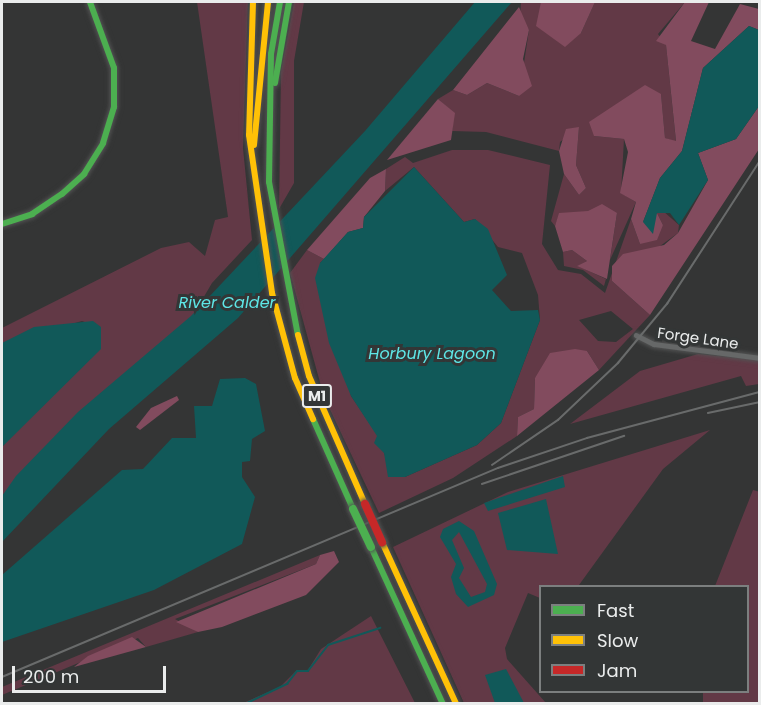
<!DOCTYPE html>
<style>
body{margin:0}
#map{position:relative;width:761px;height:705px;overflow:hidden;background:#343535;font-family:Poppins,sans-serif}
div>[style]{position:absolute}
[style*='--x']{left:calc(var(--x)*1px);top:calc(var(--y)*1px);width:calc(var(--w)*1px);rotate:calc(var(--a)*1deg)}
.green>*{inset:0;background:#623946}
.forest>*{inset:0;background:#824b5e}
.water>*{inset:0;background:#115959}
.stream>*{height:1.5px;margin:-0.75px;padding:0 0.75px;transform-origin:0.75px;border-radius:0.75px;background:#115959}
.roads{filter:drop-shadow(0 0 2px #525353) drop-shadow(0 0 2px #525353)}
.street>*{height:4.5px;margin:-2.25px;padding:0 2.25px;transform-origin:2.25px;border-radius:2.25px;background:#666868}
.fast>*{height:6px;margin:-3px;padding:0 3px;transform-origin:3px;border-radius:3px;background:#4caf50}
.slow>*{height:6px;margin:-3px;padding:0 3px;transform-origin:3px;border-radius:3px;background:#ffc107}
.rail>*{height:1.5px;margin:-0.75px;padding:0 0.75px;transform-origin:0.75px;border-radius:0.75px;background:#696b6b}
.bridges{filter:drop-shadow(0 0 2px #525353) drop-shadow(0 0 2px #525353)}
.fast-bridge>*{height:8px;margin:-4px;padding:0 4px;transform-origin:4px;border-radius:4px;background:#4caf50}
.jam-bridge>*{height:8px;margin:-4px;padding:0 4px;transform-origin:4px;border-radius:4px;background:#c62828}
span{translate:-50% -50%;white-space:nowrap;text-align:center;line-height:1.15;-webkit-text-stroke:6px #333636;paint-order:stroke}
.shield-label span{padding:2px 4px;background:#333636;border:2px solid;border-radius:4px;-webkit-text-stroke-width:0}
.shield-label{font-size:14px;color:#eaecec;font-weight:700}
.street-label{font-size:15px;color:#eaecec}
.water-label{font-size:16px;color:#5ee6e6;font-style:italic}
.frame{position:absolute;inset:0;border:3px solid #eaecec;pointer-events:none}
.legend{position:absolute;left:539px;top:585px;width:210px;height:108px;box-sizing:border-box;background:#333636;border:2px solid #7c7f7f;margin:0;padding:8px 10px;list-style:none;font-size:18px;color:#eaecec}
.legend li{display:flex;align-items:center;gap:12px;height:30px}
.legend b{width:30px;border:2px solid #7c7f7f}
.scale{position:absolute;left:12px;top:666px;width:154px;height:27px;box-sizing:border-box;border:3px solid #eaecec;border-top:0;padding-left:8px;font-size:18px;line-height:21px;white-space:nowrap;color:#eaecec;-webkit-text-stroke:4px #333636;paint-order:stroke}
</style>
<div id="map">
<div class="green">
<i style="clip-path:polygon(197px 2px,248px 2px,243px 148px,252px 240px,212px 283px,192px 317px,68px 426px,2px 498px,2px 447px,98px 327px,82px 321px,2px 344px,2px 328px,161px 248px,189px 242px,205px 256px,215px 220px,228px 217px)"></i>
<i style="clip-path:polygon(294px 2px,304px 2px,294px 61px,294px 183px,279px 209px,281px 72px)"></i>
<i style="clip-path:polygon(521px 2px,542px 2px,537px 26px,581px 33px,595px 2px,685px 2px,658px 34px,666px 45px,676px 142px,665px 138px,661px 94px,594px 136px,624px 139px,621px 193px,636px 202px,610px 260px,617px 213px,560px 213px,555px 226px,551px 221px,564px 174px,579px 195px,586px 188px,576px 165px,579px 127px,560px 142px,559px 151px,486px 132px,452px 131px,454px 113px,438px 99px,453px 90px,467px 95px,487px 83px,519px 96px,529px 30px,520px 17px)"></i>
<i style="clip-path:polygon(evenodd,452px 150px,488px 150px,550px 165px,542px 244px,558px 270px,581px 274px,605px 293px,631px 219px,640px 244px,663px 225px,657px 213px,663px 211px,679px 225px,678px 233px,612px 281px,650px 315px,599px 370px,587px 351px,535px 378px,534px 409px,518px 417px,517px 436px,453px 478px,379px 513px,324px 397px,290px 273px,307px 250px,324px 259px,320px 263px,351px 396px,378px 436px,388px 464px,405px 477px,477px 445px,501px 423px,540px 320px,538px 295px,522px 253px,498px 247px,475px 219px,464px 222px,414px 167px,385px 191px,386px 169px,405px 157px,413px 163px,452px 150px,611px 311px,633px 329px,616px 342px,598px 341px,579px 320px,611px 311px)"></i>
<i style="clip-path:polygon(572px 250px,587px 261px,578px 266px,606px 279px,604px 286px,583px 270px,564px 266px,563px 252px)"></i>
<i style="clip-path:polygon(698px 354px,759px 360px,759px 384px,746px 386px,741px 376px,570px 424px,640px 371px)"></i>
<i style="clip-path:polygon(710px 430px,663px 469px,579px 585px,540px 586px,540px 598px,528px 593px,505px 648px,507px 659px,546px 703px,464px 703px,393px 547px,508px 492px)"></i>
<i style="clip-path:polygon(753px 490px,760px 492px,759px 703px,703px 703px,703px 692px,748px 692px,748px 586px,715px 586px)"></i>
<i style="clip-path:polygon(320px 555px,316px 564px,175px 619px,198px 632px,146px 647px,138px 638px,2px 695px,2px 687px)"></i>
<i style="clip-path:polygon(371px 616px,415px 703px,243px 703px,280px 687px,296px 671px,308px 670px,321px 649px)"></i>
</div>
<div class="forest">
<i style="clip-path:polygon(541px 2px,595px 2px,581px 33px,565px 47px,536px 26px)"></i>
<i style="clip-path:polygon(685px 2px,709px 2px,691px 41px,715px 49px,740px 4px,759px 9px,759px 30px,749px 26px,703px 68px,682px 151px,660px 178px,643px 222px,657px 213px,663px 225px,657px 240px,640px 244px,631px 219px,636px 202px,620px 193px,628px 152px,624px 139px,594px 136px,589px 122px,645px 85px,661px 94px,665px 138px,676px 141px,666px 45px,656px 41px)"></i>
<i style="clip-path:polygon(519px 7px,529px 30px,523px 59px,532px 86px,519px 96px,487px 83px,467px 95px,453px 90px)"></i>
<i style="clip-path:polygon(438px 99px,455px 113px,451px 140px,387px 160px)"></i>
<i style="clip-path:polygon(759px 106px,759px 149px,650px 315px,612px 281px,612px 266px,623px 254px,664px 245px,678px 233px,708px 180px,698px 153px,736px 139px)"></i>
<i style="clip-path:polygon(579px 127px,576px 165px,586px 188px,579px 195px,564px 174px,559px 151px,566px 129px)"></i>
<i style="clip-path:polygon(386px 169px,385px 191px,364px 217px,363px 228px,348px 232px,324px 259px,307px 250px,370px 178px)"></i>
<i style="clip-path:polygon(602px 204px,617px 213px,607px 279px,577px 266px,587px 261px,572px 250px,563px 252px,555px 226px,559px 213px,588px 211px)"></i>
<i style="clip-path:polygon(575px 349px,587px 351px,599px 370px,517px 436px,518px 417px,534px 409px,535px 378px,550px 353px)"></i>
<i style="clip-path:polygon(177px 396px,179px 400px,140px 430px,136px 427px,151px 408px)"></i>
<i style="clip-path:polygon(334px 551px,339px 562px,306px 595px,222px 627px,198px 632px,176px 622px,316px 564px,320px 555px)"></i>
<i style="clip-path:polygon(132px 637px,146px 647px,74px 667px,88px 656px)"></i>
</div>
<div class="water">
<i style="clip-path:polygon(475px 2px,512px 2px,238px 318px,109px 429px,2px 542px,2px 496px,16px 476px,78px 412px,191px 316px,365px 131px)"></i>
<i style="clip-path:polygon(749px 26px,759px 30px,759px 106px,736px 139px,698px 153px,708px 180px,679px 225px,670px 213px,657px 213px,653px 234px,643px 222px,660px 178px,682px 151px,703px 68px)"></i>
<i style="clip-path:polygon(414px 167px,464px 222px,475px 219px,488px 229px,507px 275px,492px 290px,511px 311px,538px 310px,540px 320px,501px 423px,477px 445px,405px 477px,388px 477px,384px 453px,374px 443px,377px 436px,351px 396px,329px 343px,315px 278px,320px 263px,348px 232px,363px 228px,364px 217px)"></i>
<i style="clip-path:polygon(93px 321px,101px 327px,101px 349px,2px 447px,2px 343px,34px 327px)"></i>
<i style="clip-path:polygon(245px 378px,256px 384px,265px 431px,252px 439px,250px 461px,242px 462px,242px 477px,255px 497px,242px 544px,154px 590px,2px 642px,2px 575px,122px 470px,143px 469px,172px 438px,196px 438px,194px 406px,212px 406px,220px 379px)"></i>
<i style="clip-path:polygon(563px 476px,565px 487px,488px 511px,484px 503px)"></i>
<i style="clip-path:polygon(546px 499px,558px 554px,507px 550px,498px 513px)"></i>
<i style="clip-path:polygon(evenodd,459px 521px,474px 531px,497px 584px,494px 595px,468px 607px,456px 594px,451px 577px,456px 564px,440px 537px,443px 529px,459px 521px,459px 532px,487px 584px,485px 592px,471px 597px,459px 578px,464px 568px,452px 540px,459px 532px)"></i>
<i style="clip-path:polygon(506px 669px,524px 703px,495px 703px,485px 675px)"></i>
</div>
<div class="stream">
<i style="--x:245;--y:704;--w:47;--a:-25.5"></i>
<i style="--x:287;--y:684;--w:16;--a:-52"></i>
<i style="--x:297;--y:671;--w:11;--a:0"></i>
<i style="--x:308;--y:671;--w:33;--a:-52"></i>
<i style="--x:328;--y:645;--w:55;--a:-18.1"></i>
</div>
<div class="roads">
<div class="street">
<i style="--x:636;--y:335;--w:20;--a:27"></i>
<i style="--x:654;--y:344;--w:107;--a:7.5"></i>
</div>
<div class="fast">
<i style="--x:280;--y:2;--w:53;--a:99.8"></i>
<i style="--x:271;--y:54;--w:128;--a:90.9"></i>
<i style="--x:269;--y:182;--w:156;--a:79.3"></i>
<i style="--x:275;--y:83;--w:82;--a:-80.2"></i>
<i style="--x:2;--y:224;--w:32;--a:-18"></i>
<i style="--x:32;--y:214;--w:36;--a:-34"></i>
<i style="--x:62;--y:194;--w:30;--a:-42"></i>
<i style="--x:84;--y:174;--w:36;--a:-58"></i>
<i style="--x:103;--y:143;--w:38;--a:-73"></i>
<i style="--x:114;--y:107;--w:39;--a:-90"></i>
<i style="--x:114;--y:68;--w:70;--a:-110"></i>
<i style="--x:313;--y:419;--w:98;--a:66"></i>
<i style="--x:371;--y:547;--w:173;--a:65.4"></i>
</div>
<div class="slow">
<i style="--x:253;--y:2;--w:133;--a:91.7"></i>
<i style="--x:249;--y:135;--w:160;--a:81.7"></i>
<i style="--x:272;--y:293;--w:88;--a:74.9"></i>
<i style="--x:295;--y:378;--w:45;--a:66.3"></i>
<i style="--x:254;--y:145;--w:144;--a:-84.4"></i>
<i style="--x:298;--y:335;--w:42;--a:75"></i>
<i style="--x:309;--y:376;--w:140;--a:66.4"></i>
<i style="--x:382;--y:542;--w:178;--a:65.4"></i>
</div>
</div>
<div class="rail">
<i style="--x:708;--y:413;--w:53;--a:-11.9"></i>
<i style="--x:492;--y:465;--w:80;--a:-34.3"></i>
<i style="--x:558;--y:420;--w:83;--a:-43.5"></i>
<i style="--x:618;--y:363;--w:77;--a:-50.3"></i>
<i style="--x:667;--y:304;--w:171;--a:-57"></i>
<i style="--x:482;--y:484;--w:150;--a:-18.7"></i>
<i style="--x:2;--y:677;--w:538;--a:-22.85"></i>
<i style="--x:498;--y:468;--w:94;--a:-18.6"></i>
<i style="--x:587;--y:438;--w:179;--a:-14.9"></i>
</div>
<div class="bridges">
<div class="fast-bridge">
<i style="--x:353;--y:509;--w:42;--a:64.7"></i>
</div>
<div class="jam-bridge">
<i style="--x:365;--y:504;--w:42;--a:65.9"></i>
</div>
</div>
<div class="shield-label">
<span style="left:317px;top:396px">M1</span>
</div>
<div class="street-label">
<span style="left:698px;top:338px;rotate:8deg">Forge Lane</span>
</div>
<div class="water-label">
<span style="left:227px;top:303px">River Calder</span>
<span style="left:432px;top:354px">Horbury Lagoon</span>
</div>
<div class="frame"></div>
<ul class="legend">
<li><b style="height:8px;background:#4caf50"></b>Fast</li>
<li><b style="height:8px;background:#ffc107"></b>Slow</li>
<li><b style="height:8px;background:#c62828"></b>Jam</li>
</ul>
<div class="scale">200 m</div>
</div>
